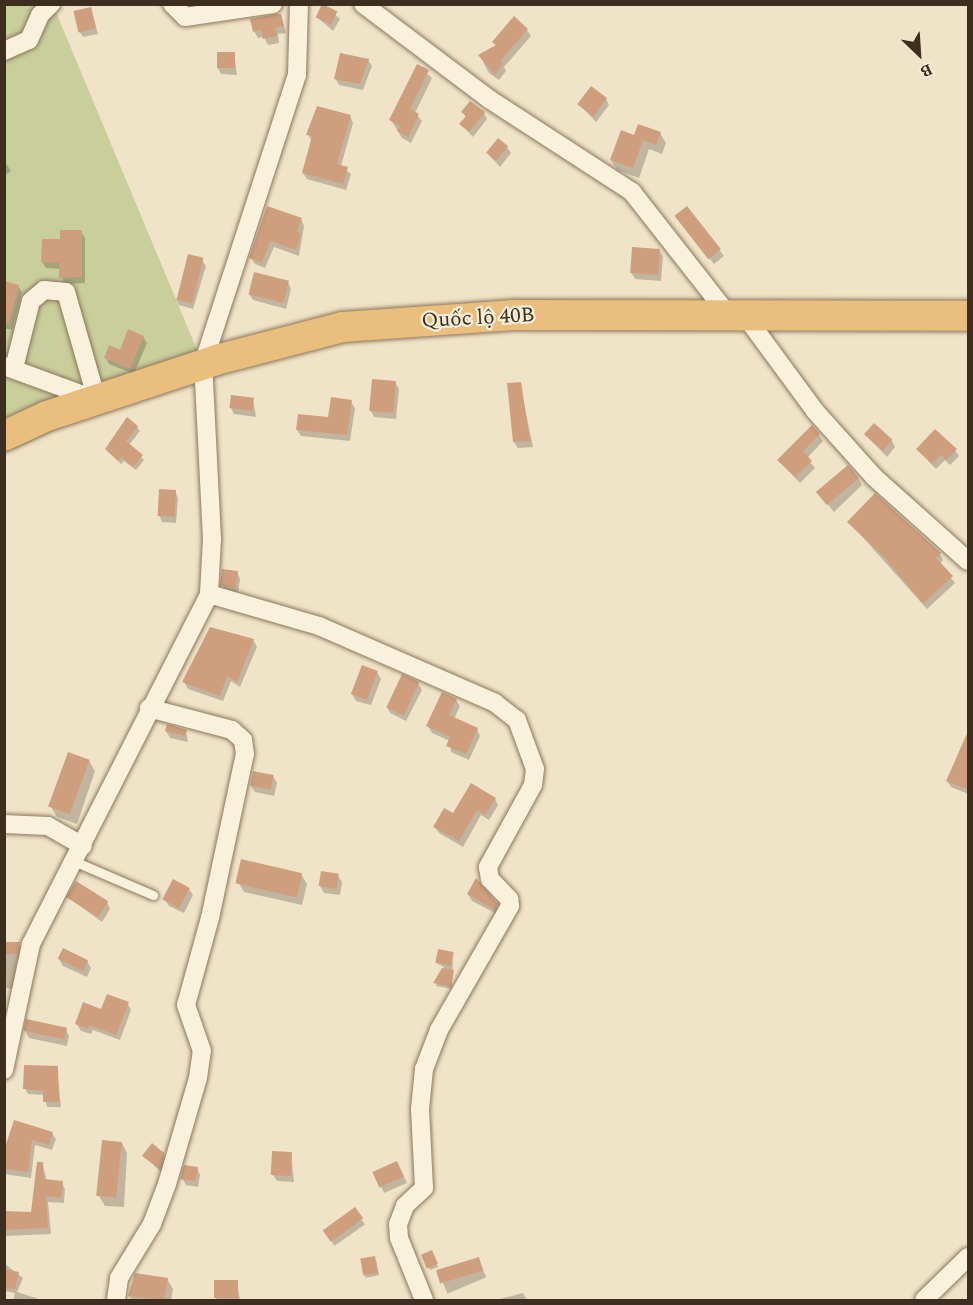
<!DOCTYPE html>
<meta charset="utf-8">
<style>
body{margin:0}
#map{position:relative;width:973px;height:1305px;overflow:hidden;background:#f0e4c8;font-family:Spectral,serif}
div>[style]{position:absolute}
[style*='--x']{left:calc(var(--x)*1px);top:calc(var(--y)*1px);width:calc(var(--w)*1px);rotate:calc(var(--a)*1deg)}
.green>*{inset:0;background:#c9cf9b}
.shadow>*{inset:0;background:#0003;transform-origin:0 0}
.building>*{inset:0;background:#cf9f7d;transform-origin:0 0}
.roads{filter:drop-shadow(0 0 2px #8d765c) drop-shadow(0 0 2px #8d765c)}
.service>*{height:9px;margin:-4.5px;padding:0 4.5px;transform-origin:4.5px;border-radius:4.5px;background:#faf1dc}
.minor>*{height:18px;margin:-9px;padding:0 9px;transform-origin:9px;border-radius:9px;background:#faf1dc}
.trunk>*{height:30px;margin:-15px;padding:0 15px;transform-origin:15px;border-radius:15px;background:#eabe7c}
span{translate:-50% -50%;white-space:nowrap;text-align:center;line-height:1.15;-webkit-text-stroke:4.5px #f7eed8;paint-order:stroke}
.street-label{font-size:21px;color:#3d2e20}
.frame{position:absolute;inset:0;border:6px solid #3d2e20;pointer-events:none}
.north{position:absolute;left:889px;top:24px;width:60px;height:60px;-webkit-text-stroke:4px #f7eed8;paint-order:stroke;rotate:155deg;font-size:16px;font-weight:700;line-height:24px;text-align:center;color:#3d2e20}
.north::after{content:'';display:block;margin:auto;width:21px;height:27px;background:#3d2e20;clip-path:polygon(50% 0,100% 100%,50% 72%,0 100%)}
</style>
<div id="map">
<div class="green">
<i style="clip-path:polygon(4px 5px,53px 5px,203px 364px,5px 453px)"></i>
</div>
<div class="shadow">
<i style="clip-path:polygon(324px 5px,340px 19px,333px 31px,317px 17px)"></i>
<i style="clip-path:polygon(91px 8px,98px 34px,83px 37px,79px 31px)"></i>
<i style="clip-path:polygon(281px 15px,286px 33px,278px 34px,279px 43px,268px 45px,264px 37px,258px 38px,254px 31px)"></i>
<i style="clip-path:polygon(527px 30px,531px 36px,504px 67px,506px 71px,499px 80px,489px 73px,480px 56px,496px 46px,494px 42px)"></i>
<i style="clip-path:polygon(234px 53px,237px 75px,221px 74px,218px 68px)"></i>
<i style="clip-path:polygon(368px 60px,372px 66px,363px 90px,339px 85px,336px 79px)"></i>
<i style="clip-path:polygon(418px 66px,432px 78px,415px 113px,422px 121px,411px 143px,402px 138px,391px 120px)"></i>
<i style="clip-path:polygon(606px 99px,609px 105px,596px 122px,579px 104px)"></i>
<i style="clip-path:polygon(463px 112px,484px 113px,487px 119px,473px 137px,461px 124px,466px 118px)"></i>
<i style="clip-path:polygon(350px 116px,353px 123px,341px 166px,351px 174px,346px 190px,307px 179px,303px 173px,312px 142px,308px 134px)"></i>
<i style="clip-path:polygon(660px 133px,666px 143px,662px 154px,649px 149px,639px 178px,617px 170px,611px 160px,635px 136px)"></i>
<i style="clip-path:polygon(507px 147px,511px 153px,500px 167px,488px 154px)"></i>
<i style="clip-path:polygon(4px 160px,11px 171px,4px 176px)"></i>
<i style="clip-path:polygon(268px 208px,301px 219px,304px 226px,299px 256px,274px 247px,265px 268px,255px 264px,251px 258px)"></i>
<i style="clip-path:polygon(687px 208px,724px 256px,714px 264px,680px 222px)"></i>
<i style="clip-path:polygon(81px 232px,85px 238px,85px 283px,64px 284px,60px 269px,46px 268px,42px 262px,61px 241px)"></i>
<i style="clip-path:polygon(659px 250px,663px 256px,661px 281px,635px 279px,631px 272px)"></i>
<i style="clip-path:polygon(202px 260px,206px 266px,193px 309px,179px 305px,176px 299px)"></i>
<i style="clip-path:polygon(288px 282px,291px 289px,286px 309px,253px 300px,249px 294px)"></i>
<i style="clip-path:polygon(4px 283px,18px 286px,22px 292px,12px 330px,4px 328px)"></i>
<i style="clip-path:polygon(143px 337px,147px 343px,134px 374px,109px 364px,106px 358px)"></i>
<i style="clip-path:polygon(395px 382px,399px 389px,396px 419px,374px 417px,371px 411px)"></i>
<i style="clip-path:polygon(520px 384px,533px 447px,518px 448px,514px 442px)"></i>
<i style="clip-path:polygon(253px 399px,256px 417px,234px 414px,231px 408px)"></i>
<i style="clip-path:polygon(351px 402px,355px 408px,350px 441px,301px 436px,297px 430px,329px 419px)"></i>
<i style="clip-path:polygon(137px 427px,140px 431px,129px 445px,144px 460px,136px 470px,124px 461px,121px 464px,106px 449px)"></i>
<i style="clip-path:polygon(819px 435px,823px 441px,807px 458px,815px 468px,800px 483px,779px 461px)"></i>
<i style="clip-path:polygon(866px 435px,892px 441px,895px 447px,887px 457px)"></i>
<i style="clip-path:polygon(917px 449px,955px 450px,959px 456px,950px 465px,945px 460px,936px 469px)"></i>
<i style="clip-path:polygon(858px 478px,862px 485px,834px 512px,820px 495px)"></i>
<i style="clip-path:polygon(175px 491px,178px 498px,176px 523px,162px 522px,159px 515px)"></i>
<i style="clip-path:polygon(849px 522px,940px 554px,943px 560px,940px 564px,955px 583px,927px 609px)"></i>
<i style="clip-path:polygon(237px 572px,240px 579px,238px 594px,226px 592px,222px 585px)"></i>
<i style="clip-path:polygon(253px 640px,257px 647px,240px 687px,231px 681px,223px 701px,188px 689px,184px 682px)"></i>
<i style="clip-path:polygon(377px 672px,381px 679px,371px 705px,356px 701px,352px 694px)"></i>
<i style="clip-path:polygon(418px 683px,422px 690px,406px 721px,390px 713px,387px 707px)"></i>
<i style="clip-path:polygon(456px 700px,460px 706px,454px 719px,477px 729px,480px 736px,469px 760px,451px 752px,450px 741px,432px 733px,428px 726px)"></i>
<i style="clip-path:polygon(166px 731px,186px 731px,188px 742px,170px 738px)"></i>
<i style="clip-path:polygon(968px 740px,968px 794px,951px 787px,947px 781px)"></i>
<i style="clip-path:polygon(89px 761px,95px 771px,77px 824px,57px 817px,51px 807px)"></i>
<i style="clip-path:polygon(273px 776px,277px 783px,274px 796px,255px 792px,251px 786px)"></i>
<i style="clip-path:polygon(495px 799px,498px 805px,489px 820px,481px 815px,463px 847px,439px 833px,435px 827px)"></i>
<i style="clip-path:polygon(301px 874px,307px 884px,302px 905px,244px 892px,238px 882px)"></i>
<i style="clip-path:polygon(338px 876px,342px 882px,340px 895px,324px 893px,320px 886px)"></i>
<i style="clip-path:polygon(189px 889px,193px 895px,184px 913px,169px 906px,165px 900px)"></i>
<i style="clip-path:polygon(468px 894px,497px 905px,499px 915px,472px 901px)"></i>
<i style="clip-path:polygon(69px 898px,107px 902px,110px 909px,102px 922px)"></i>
<i style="clip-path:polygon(4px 944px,19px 944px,23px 950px,20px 960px,17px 960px,14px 989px,4px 988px)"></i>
<i style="clip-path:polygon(453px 954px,452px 989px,436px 986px,444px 967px,436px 963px)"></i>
<i style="clip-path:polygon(59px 959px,87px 961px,91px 968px,87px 977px,63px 966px)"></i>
<i style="clip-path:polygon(128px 1004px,131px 1010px,120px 1040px,93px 1030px,91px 1034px,81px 1031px,77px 1024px,102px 1011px)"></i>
<i style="clip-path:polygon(66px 1030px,69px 1036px,67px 1046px,29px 1038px,25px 1031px)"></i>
<i style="clip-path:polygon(57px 1067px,61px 1107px,47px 1107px,44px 1095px,28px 1094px,25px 1088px)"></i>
<i style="clip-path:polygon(15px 1122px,52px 1133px,56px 1139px,52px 1150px,35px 1145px,31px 1178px,4px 1174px,4px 1156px)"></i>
<i style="clip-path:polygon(103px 1142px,122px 1143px,127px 1153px,124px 1207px,105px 1206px,99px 1196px)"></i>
<i style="clip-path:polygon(291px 1153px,294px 1182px,277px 1181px,273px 1175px)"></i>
<i style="clip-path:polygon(163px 1154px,167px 1161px,163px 1174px,144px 1156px)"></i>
<i style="clip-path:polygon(42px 1164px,47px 1181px,62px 1183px,65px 1189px,64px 1203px,48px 1202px,51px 1234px,5px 1236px,4px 1213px,33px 1214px)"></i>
<i style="clip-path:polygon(197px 1168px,200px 1175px,198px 1187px,186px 1185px,182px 1178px)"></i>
<i style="clip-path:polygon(400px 1169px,407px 1183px,384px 1193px,374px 1172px)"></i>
<i style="left:354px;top:1209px;width:19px;height:37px;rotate:55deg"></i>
<i style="clip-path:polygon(432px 1252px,438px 1267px,430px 1270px,423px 1256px)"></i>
<i style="left:478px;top:1258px;width:21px;height:42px;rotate:67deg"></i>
<i style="clip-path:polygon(376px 1260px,379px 1275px,366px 1278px,364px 1275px)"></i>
<i style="clip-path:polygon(4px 1263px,23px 1278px,17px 1292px,42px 1300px,13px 1300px,15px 1293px,4px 1291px)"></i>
<i style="clip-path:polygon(167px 1279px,173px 1289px,171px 1300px,132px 1300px,129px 1296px)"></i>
<i style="clip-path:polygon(237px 1282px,240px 1300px,217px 1300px,215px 1297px)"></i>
<i style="clip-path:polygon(523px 1293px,527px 1300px,496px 1300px)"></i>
</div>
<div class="building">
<i style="left:322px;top:4px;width:17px;height:15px;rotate:25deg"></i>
<i style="left:91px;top:7px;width:22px;height:18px;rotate:77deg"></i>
<i style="clip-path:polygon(276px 14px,281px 14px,284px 26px,275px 28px,277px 36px,263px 39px,261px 30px,253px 32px,250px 19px)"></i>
<i style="clip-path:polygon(514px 16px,528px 29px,500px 61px,503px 63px,495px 75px,478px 55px,496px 45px,492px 42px)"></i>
<i style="left:217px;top:52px;width:18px;height:16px"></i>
<i style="clip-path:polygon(340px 53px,369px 59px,360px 84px,334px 79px)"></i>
<i style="clip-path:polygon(417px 64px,429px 70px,410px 109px,419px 114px,408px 137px,397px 131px,400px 126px,389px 120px)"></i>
<i style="left:591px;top:86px;width:20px;height:23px;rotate:37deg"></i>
<i style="clip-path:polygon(470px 101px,485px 112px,469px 132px,459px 124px,466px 116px,461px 112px)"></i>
<i style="clip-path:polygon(317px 106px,351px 115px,337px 164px,348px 167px,343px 184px,302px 173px,312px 136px,306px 135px)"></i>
<i style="clip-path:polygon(638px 124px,661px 132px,656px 145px,643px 140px,633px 168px,610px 160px,621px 130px,634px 135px)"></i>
<i style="left:498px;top:138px;width:13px;height:19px;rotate:39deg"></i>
<i style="clip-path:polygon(267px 206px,302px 218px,297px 232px,301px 233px,296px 250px,270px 241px,262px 263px,249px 258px)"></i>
<i style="left:687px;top:206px;width:55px;height:16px;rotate:52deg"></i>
<i style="clip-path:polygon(60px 230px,82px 230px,82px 277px,59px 278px,59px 263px,41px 262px,42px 239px,60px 239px)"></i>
<i style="left:632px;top:247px;width:28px;height:26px;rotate:4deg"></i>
<i style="left:188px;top:254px;width:16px;height:47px;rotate:14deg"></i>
<i style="left:254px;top:272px;width:36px;height:23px;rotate:14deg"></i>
<i style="clip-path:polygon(4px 281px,19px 285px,9px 324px,4px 323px)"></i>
<i style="clip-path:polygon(128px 329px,144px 336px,130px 369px,104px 358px,109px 345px,120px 350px)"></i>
<i style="left:372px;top:379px;width:24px;height:32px;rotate:5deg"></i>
<i style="clip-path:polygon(521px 382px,530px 441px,513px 442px,507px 383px)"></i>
<i style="left:231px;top:395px;width:23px;height:13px;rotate:7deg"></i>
<i style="clip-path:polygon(331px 397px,352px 400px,347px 435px,296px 430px,298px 414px,328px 417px)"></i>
<i style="clip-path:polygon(127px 417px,138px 426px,126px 441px,143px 455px,133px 467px,121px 457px,118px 461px,105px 449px)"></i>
<i style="left:874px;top:423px;width:25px;height:15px;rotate:42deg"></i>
<i style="clip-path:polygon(812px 425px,820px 434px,803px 451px,812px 461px,795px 477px,777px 460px)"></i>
<i style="clip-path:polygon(935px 429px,957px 449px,946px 460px,941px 455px,932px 464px,916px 449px)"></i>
<i style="left:848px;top:465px;width:17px;height:42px;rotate:50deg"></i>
<i style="left:159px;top:489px;width:17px;height:27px;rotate:3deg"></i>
<i style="clip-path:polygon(875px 493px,941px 553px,936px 558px,953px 576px,923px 604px,885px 558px,847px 522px)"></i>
<i style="left:222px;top:569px;width:16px;height:17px;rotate:7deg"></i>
<i style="clip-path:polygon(210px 627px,254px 639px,237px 682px,227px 676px,220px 696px,182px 682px)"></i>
<i style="left:362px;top:665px;width:17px;height:31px;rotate:21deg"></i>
<i style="left:402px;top:674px;width:19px;height:37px;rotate:25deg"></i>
<i style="clip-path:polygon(442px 692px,457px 699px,449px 715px,478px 728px,466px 754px,446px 746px,450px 737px,426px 726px)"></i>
<i style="clip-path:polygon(167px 724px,187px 730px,185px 736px,165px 731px)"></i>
<i style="clip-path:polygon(969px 729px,969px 790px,946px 781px)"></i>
<i style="left:68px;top:752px;width:23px;height:58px;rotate:20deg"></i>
<i style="left:253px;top:771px;width:21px;height:15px;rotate:11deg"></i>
<i style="clip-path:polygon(471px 783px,496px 798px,485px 815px,477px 810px,459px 841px,433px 827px,444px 808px,453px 813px)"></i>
<i style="left:241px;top:859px;width:63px;height:25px;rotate:13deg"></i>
<i style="left:321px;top:871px;width:18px;height:15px;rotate:9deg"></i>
<i style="clip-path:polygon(476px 878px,498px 904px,495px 910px,467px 894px)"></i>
<i style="left:173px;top:879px;width:19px;height:23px;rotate:28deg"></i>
<i style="left:76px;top:881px;width:38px;height:19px;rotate:32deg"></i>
<i style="clip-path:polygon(4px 942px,20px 942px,17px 954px,4px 954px)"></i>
<i style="left:63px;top:948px;width:28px;height:12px;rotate:26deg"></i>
<i style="left:438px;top:949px;width:16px;height:14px;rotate:11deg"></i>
<i style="clip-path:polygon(442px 968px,454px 970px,451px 987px,433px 983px)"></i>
<i style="clip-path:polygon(107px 994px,129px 1002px,116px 1035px,89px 1025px,88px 1029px,75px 1024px,83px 1002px,101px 1009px)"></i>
<i style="left:26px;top:1019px;width:42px;height:12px;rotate:12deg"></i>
<i style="clip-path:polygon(24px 1065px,58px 1066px,59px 1102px,43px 1102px,43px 1091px,23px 1089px)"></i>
<i style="clip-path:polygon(14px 1120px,53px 1132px,49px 1145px,32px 1140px,28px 1172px,4px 1169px,4px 1150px)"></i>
<i style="left:102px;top:1140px;width:20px;height:56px;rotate:6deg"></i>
<i style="clip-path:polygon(152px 1143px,164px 1153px,160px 1169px,142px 1156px)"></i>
<i style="left:272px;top:1151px;width:20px;height:24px;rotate:3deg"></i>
<i style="left:397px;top:1161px;width:17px;height:27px;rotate:66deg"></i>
<i style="clip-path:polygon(37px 1162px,43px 1162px,44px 1179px,63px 1181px,61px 1198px,46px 1196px,48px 1228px,4px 1230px,4px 1211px,31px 1212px)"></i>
<i style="clip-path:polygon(184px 1165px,198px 1167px,195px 1181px,180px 1179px)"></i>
<i style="left:355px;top:1207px;width:14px;height:40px;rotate:54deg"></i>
<i style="left:432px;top:1250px;width:15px;height:12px;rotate:67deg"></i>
<i style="left:375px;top:1256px;width:17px;height:15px;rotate:80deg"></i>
<i style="left:479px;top:1257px;width:14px;height:45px;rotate:73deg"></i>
<i style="clip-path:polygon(4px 1269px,19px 1272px,15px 1289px,4px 1288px)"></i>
<i style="clip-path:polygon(135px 1273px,168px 1278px,164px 1300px,128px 1296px)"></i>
<i style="left:214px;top:1280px;width:24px;height:18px"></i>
</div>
<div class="roads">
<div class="service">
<i style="--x:76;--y:862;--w:84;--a:23.2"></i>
</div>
<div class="minor">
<i style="--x:172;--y:4;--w:18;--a:45"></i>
<i style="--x:185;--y:17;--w:89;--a:-8.4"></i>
<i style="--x:363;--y:4;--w:158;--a:37"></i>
<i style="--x:489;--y:99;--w:171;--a:33"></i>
<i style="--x:632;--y:192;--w:159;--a:51.9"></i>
<i style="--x:4;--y:51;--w:27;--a:-24"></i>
<i style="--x:29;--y:40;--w:27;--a:-66"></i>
<i style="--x:40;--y:15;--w:16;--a:-45"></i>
<i style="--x:746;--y:317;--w:117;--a:53.7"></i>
<i style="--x:815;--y:411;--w:89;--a:48.2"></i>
<i style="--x:874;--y:477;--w:126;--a:41.8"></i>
<i style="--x:4;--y:366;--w:99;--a:20.1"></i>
<i style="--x:14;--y:368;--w:69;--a:-75.8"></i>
<i style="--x:31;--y:301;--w:17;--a:-40"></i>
<i style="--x:44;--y:290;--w:22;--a:5"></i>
<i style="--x:66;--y:292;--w:112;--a:74"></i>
<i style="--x:209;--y:594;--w:115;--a:16.2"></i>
<i style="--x:319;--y:626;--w:192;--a:23.6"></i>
<i style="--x:495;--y:703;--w:28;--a:38"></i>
<i style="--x:517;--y:720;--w:52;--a:69.8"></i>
<i style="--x:535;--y:769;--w:16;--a:97"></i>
<i style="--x:533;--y:785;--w:94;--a:118.8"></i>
<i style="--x:488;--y:867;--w:12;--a:81"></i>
<i style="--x:490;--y:879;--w:28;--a:46"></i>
<i style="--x:509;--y:899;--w:7;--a:82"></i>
<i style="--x:510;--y:906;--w:143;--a:119.8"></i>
<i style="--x:439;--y:1030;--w:42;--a:111"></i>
<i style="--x:424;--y:1069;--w:40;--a:95.7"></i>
<i style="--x:420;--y:1109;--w:79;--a:87.1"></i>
<i style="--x:424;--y:1188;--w:26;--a:137"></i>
<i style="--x:405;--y:1206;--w:19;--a:111"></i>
<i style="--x:398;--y:1224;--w:14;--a:86"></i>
<i style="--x:399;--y:1238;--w:67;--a:68"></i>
<i style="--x:4;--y:824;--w:44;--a:2.6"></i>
<i style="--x:48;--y:826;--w:40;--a:29.7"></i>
<i style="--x:4;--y:1070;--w:129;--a:-77.9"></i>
<i style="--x:31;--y:944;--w:393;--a:-63"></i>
<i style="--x:209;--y:594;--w:55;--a:-86.9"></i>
<i style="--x:212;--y:539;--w:175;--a:-92.9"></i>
<i style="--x:203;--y:364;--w:304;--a:-72"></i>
<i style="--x:297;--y:75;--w:71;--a:-88.4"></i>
<i style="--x:116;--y:1300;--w:22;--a:-82"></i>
<i style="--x:119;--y:1278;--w:63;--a:-58.6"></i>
<i style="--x:152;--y:1224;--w:43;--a:-69.4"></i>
<i style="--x:167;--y:1184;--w:110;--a:-73.7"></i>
<i style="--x:198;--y:1078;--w:27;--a:-82"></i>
<i style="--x:202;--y:1051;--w:49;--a:-109.2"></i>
<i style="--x:186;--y:1005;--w:90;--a:-74.6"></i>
<i style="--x:210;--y:918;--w:168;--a:-78"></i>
<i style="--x:245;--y:754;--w:14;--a:-98"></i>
<i style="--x:243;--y:740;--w:15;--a:-138"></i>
<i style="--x:232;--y:730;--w:86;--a:-165.2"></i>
<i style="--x:924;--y:1300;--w:62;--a:-44.3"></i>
</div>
<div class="trunk">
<i style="--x:4;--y:436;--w:47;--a:-24.9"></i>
<i style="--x:47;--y:416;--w:178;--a:-18.3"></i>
<i style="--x:216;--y:360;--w:131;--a:-14.6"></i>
<i style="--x:343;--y:327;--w:170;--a:-4"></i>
<i style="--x:513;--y:315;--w:455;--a:0.1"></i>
</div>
</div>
<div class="street-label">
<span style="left:478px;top:318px;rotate:-3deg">Quốc lộ 40B</span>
</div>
<div class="frame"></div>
<div class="north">B</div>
</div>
